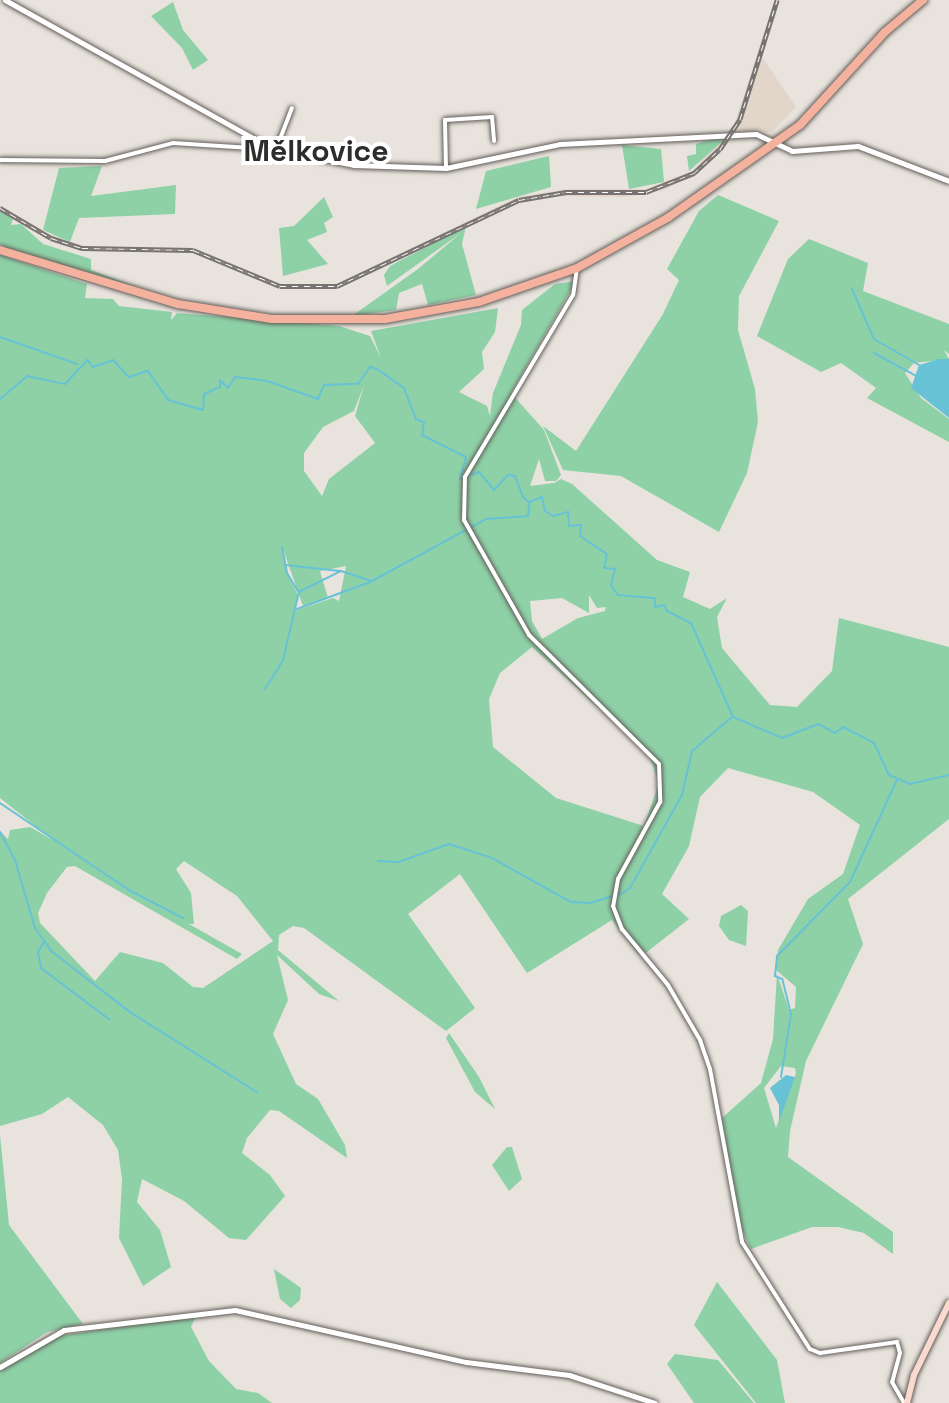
<!DOCTYPE html>
<meta charset="utf-8">
<style>
body{margin:0}
#map{position:relative;width:949px;height:1403px;overflow:hidden;background:#e8e3dd;font-family:"Space Grotesk",sans-serif}
div>[style]{position:absolute}
[style*='--x']{left:calc(var(--x)*1px);top:calc(var(--y)*1px);width:calc(var(--w)*1px);rotate:calc(var(--a)*1deg)}
.built>*{inset:0;background:#e2d6cb}
.green>*{inset:0;background:#8ed1a7}
.water>*{inset:0;background:#67c2d5}
.stream>*{height:2px;margin:-1px;padding:0 1px;transform-origin:1px;border-radius:1px;background:#67c2d5}
.roads{filter:drop-shadow(0 0 2px #625d58) drop-shadow(0 0 2px #625d58)}
.minor>*{height:4px;margin:-2px;padding:0 2px;transform-origin:2px;border-radius:2px;background:#fff}
.tertiary>*{height:5px;margin:-2.5px;padding:0 2.5px;transform-origin:2.5px;border-radius:2.5px;background:#fff}
.secondary>*{height:6px;margin:-3px;padding:0 3px;transform-origin:3px;border-radius:3px;background:#fad9cf}
.primary>*{height:8px;margin:-4px;padding:0 4px;transform-origin:4px;border-radius:4px;background:#f4b29e}
.rail>*{height:5px;margin-top:-2.5px;transform-origin:0;background:repeating-linear-gradient(90deg,#fff 0 6px,#767370 0 12px);box-sizing:border-box;border-block:2px solid #767370}
span{translate:-50% -50%;white-space:nowrap;text-align:center;line-height:1.15;-webkit-text-stroke:8px #fff;paint-order:stroke}
.quarter-label{font-size:30px;color:#2f2d2b;font-weight:700}
</style>
<div id="map">
<div class="built">
<i style="clip-path:polygon(775px 0,780px 0,762px 57px,796px 107px,772px 132px,736px 131px,703px 169px,665px 190px,625px 197px,549px 196px,510px 205px,338px 288px,280px 289px,193px 253px,81px 251px,42px 236px,0 211px,0 205px,45px 232px,82px 246px,194px 248px,281px 284px,337px 284px,518px 197px,566px 189px,646px 189px,692px 171px,734px 125px)"></i>
</div>
<div class="green">
<i style="clip-path:polygon(173px 2px,183px 30px,208px 60px,193px 70px,182px 48px,151px 16px)"></i>
<i style="clip-path:polygon(716px 137px,724px 140px,689px 171px,687px 156px,696px 154px,696px 144px)"></i>
<i style="clip-path:polygon(622px 145px,661px 149px,664px 182px,629px 189px)"></i>
<i style="clip-path:polygon(549px 156px,551px 187px,476px 209px,486px 171px)"></i>
<i style="clip-path:polygon(102px 166px,91px 196px,176px 185px,175px 214px,79px 218px,70px 242px,43px 230px,59px 168px)"></i>
<i style="clip-path:polygon(718px 195px,779px 221px,739px 296px,738px 330px,755px 389px,758px 422px,747px 473px,719px 532px,621px 476px,563px 470px,543px 426px,576px 451px,663px 314px,679px 280px,667px 269px,699px 211px)"></i>
<i style="clip-path:polygon(324px 197px,333px 217px,324px 223px,327px 232px,307px 240px,328px 264px,283px 276px,279px 228px,294px 226px)"></i>
<i style="clip-path:polygon(0 210px,13px 219px,11px 225px,21px 224px,43px 244px,91px 259px,91px 270px,161px 296px,7px 248px,0 244px)"></i>
<i style="clip-path:polygon(466px 226px,462px 244px,476px 295px,428px 305px,422px 284px,399px 293px,396px 310px,352px 316px,418px 269px,461px 233px,387px 286px,384px 275px,390px 266px)"></i>
<i style="clip-path:polygon(809px 239px,868px 263px,863px 291px,949px 324px,949px 354px,944px 350px,949px 359px,914px 363px,905px 373px,921px 398px,949px 419px,949px 442px,867px 398px,876px 388px,841px 363px,821px 372px,757px 336px,788px 259px)"></i>
<i style="clip-path:polygon(evenodd,0 255px,87px 284px,85px 298px,113px 299px,119px 306px,172px 312px,171px 320px,177px 313px,339px 326px,370px 336px,381px 358px,371px 331px,498px 308px,495px 332px,482px 352px,484px 369px,459px 392px,487px 406px,490px 416px,493px 393px,521px 325px,522px 310px,555px 284px,576px 281px,511px 393px,544px 430px,561px 475px,556px 481px,545px 481px,539px 459px,530px 486px,554px 483px,561px 479px,572px 484px,657px 560px,690px 572px,683px 597px,710px 609px,727px 598px,717px 617px,722px 648px,770px 705px,797px 707px,832px 671px,839px 618px,949px 647px,949px 819px,848px 899px,863px 944px,806px 1061px,790px 1131px,788px 1157px,893px 1232px,893px 1254px,864px 1233px,838px 1227px,812px 1227px,751px 1249px,739px 1223px,722px 1118px,761px 1083px,773px 1039px,777px 974px,789px 1010px,795px 1008px,796px 987px,776px 970px,778px 950px,808px 899px,843px 874px,860px 825px,813px 792px,728px 768px,700px 797px,689px 846px,662px 894px,689px 919px,647px 952px,639px 955px,612px 920px,527px 973px,460px 874px,408px 914px,475px 1008px,446px 1031px,304px 928px,293px 926px,279px 935px,278px 950px,339px 1001px,319px 994px,277px 955px,288px 1000px,273px 1034px,296px 1084px,318px 1099px,345px 1145px,347px 1158px,279px 1111px,270px 1110px,247px 1138px,242px 1153px,270px 1175px,285px 1196px,246px 1240px,229px 1238px,184px 1201px,142px 1179px,137px 1202px,160px 1230px,171px 1267px,143px 1286px,119px 1238px,122px 1179px,118px 1150px,103px 1125px,68px 1097px,42px 1114px,0 1126px,0 831px,8px 839px,10px 830px,30px 827px,53px 840px,0 798px,0 255px,364px 385px,355px 416px,375px 443px,329px 479px,322px 496px,304px 471px,304px 453px,323px 427px,354px 411px,364px 385px,0 255px,283px 549px,303px 606px,328px 598px,320px 571px,346px 566px,339px 601px,333px 598px,294px 611px,298px 595px,286px 571px,283px 549px,0 255px,589px 595px,597px 608px,606px 607px,605px 611px,578px 618px,542px 639px,532px 621px,530px 601px,562px 598px,589px 613px,589px 595px,0 255px,532px 647px,648px 753px,659px 783px,644px 826px,556px 798px,493px 747px,489px 699px,500px 673px,532px 647px,0 255px,184px 861px,237px 896px,273px 941px,203px 988px,193px 987px,163px 963px,120px 952px,95px 981px,40px 923px,38px 913px,47px 893px,67px 867px,75px 866px,237px 959px,242px 954px,189px 924px,194px 924px,191px 893px,176px 869px,184px 861px,0 255px,781px 1066px,795px 1068px,796px 1073px,776px 1128px,764px 1088px,781px 1066px)"></i>
<i style="clip-path:polygon(741px 905px,748px 911px,746px 946px,729px 940px,719px 926px,721px 916px)"></i>
<i style="clip-path:polygon(449px 1033px,479px 1077px,495px 1109px,475px 1092px,446px 1038px)"></i>
<i style="clip-path:polygon(0 1135px,9px 1225px,83px 1324px,47px 1332px,0 1363px)"></i>
<i style="clip-path:polygon(507px 1147px,512px 1147px,522px 1179px,509px 1191px,492px 1165px)"></i>
<i style="clip-path:polygon(274px 1269px,301px 1288px,300px 1300px,291px 1308px,280px 1299px)"></i>
<i style="clip-path:polygon(717px 1282px,777px 1360px,785px 1403px,756px 1403px,694px 1325px)"></i>
<i style="clip-path:polygon(196px 1316px,191px 1327px,209px 1361px,236px 1389px,258px 1393px,272px 1403px,0 1403px,0 1371px,51px 1337px)"></i>
<i style="clip-path:polygon(675px 1354px,718px 1360px,754px 1403px,694px 1403px,667px 1364px)"></i>
</div>
<div class="water">
<i style="clip-path:polygon(939px 359px,949px 359px,949px 418px,911px 388px,919px 365px)"></i>
<i style="clip-path:polygon(786px 1075px,795px 1077px,779px 1122px,779px 1105px,770px 1088px)"></i>
</div>
<div class="stream">
<i style="--x:852;--y:289;--w:55;--a:66.3"></i>
<i style="--x:874;--y:339;--w:52;--a:30"></i>
<i style="--x:0;--y:337;--w:82;--a:19.3"></i>
<i style="--x:874;--y:353;--w:50;--a:28.6"></i>
<i style="--x:0;--y:399;--w:35;--a:-40"></i>
<i style="--x:27;--y:376;--w:39;--a:12"></i>
<i style="--x:65;--y:384;--w:33;--a:-47"></i>
<i style="--x:87;--y:360;--w:9;--a:49"></i>
<i style="--x:93;--y:367;--w:21;--a:-19"></i>
<i style="--x:113;--y:360;--w:23;--a:47"></i>
<i style="--x:129;--y:377;--w:20;--a:-18"></i>
<i style="--x:148;--y:371;--w:35;--a:55"></i>
<i style="--x:168;--y:400;--w:36;--a:16"></i>
<i style="--x:203;--y:410;--w:16;--a:-86"></i>
<i style="--x:204;--y:394;--w:17;--a:-24"></i>
<i style="--x:220;--y:387;--w:7;--a:-90"></i>
<i style="--x:220;--y:380;--w:11;--a:45"></i>
<i style="--x:228;--y:388;--w:13;--a:-58"></i>
<i style="--x:235;--y:377;--w:32;--a:7"></i>
<i style="--x:267;--y:381;--w:54;--a:19.4"></i>
<i style="--x:318;--y:399;--w:15;--a:-67"></i>
<i style="--x:324;--y:385;--w:34;--a:-2"></i>
<i style="--x:358;--y:384;--w:21;--a:-55"></i>
<i style="--x:370;--y:367;--w:7;--a:16"></i>
<i style="--x:377;--y:369;--w:33;--a:35"></i>
<i style="--x:404;--y:388;--w:33;--a:69"></i>
<i style="--x:416;--y:419;--w:9;--a:21"></i>
<i style="--x:424;--y:422;--w:13;--a:99"></i>
<i style="--x:422;--y:435;--w:49;--a:26.6"></i>
<i style="--x:466;--y:457;--w:23;--a:105"></i>
<i style="--x:460;--y:479;--w:20;--a:-20"></i>
<i style="--x:479;--y:472;--w:23;--a:50"></i>
<i style="--x:494;--y:490;--w:21;--a:-47"></i>
<i style="--x:508;--y:475;--w:7;--a:8"></i>
<i style="--x:515;--y:476;--w:22;--a:69"></i>
<i style="--x:523;--y:497;--w:8;--a:40"></i>
<i style="--x:529;--y:502;--w:14;--a:-21"></i>
<i style="--x:542;--y:497;--w:14;--a:78"></i>
<i style="--x:545;--y:511;--w:9;--a:32"></i>
<i style="--x:553;--y:516;--w:16;--a:-15"></i>
<i style="--x:568;--y:512;--w:14;--a:86"></i>
<i style="--x:569;--y:526;--w:12;--a:-5"></i>
<i style="--x:581;--y:525;--w:11;--a:95"></i>
<i style="--x:580;--y:536;--w:32;--a:34"></i>
<i style="--x:607;--y:554;--w:14;--a:102"></i>
<i style="--x:604;--y:568;--w:11;--a:5"></i>
<i style="--x:615;--y:569;--w:16;--a:104"></i>
<i style="--x:611;--y:585;--w:12;--a:55"></i>
<i style="--x:618;--y:595;--w:37;--a:5"></i>
<i style="--x:655;--y:598;--w:9;--a:90"></i>
<i style="--x:655;--y:607;--w:9;--a:-13"></i>
<i style="--x:664;--y:605;--w:7;--a:63"></i>
<i style="--x:667;--y:611;--w:27;--a:27"></i>
<i style="--x:691;--y:623;--w:103;--a:65.9"></i>
<i style="--x:733;--y:717;--w:53;--a:23.2"></i>
<i style="--x:782;--y:738;--w:39;--a:-21"></i>
<i style="--x:818;--y:724;--w:19;--a:28"></i>
<i style="--x:835;--y:733;--w:10;--a:-37"></i>
<i style="--x:843;--y:727;--w:35;--a:27"></i>
<i style="--x:874;--y:743;--w:35;--a:65"></i>
<i style="--x:889;--y:775;--w:23;--a:23"></i>
<i style="--x:910;--y:784;--w:40;--a:-13"></i>
<i style="--x:282;--y:547;--w:26;--a:79"></i>
<i style="--x:287;--y:573;--w:21;--a:59"></i>
<i style="--x:285;--y:565;--w:55;--a:6.2"></i>
<i style="--x:297;--y:609;--w:78;--a:-20.3"></i>
<i style="--x:265;--y:689;--w:34;--a:-58"></i>
<i style="--x:283;--y:660;--w:70;--a:-76.8"></i>
<i style="--x:299;--y:592;--w:47;--a:-26.6"></i>
<i style="--x:341;--y:571;--w:33;--a:18"></i>
<i style="--x:372;--y:581;--w:130;--a:-28.5"></i>
<i style="--x:486;--y:519;--w:42;--a:-4.1"></i>
<i style="--x:528;--y:516;--w:12;--a:-85"></i>
<i style="--x:0;--y:803;--w:156;--a:34"></i>
<i style="--x:129;--y:890;--w:61;--a:27.4"></i>
<i style="--x:0;--y:832;--w:32;--a:62"></i>
<i style="--x:15;--y:860;--w:71;--a:73.6"></i>
<i style="--x:35;--y:928;--w:28;--a:55"></i>
<i style="--x:51;--y:951;--w:100;--a:37.7"></i>
<i style="--x:130;--y:1012;--w:151;--a:32.3"></i>
<i style="--x:378;--y:861;--w:21;--a:3"></i>
<i style="--x:399;--y:862;--w:53;--a:-19.8"></i>
<i style="--x:449;--y:844;--w:45;--a:18"></i>
<i style="--x:492;--y:858;--w:90;--a:29.1"></i>
<i style="--x:571;--y:902;--w:19;--a:3"></i>
<i style="--x:590;--y:903;--w:34;--a:-17"></i>
<i style="--x:623;--y:893;--w:9;--a:-36"></i>
<i style="--x:630;--y:888;--w:107;--a:-60.8"></i>
<i style="--x:682;--y:795;--w:45;--a:-77.2"></i>
<i style="--x:692;--y:751;--w:52;--a:-40.4"></i>
<i style="--x:44;--y:942;--w:12;--a:121"></i>
<i style="--x:38;--y:952;--w:16;--a:79"></i>
<i style="--x:41;--y:968;--w:86;--a:37"></i>
<i style="--x:781;--y:1077;--w:64;--a:-81"></i>
<i style="--x:791;--y:1014;--w:36;--a:-104"></i>
<i style="--x:782;--y:979;--w:8;--a:-157"></i>
<i style="--x:775;--y:976;--w:20;--a:-84"></i>
<i style="--x:777;--y:956;--w:104;--a:-45.4"></i>
<i style="--x:850;--y:882;--w:112;--a:-65.3"></i>
</div>
<div class="roads">
<div class="minor">
<i style="--x:0;--y:160;--w:105;--a:0.5"></i>
<i style="--x:105;--y:161;--w:70;--a:-14.8"></i>
<i style="--x:173;--y:143;--w:94;--a:3.7"></i>
<i style="--x:267;--y:149;--w:16;--a:-38"></i>
<i style="--x:280;--y:139;--w:33;--a:-69"></i>
<i style="--x:446;--y:168;--w:48;--a:-91.2"></i>
<i style="--x:445;--y:120;--w:47;--a:-3.7"></i>
<i style="--x:492;--y:117;--w:24;--a:85"></i>
<i style="--x:577;--y:268;--w:27;--a:98"></i>
<i style="--x:573;--y:295;--w:212;--a:120.7"></i>
<i style="--x:465;--y:477;--w:43;--a:91.3"></i>
<i style="--x:464;--y:520;--w:132;--a:60.5"></i>
<i style="--x:529;--y:635;--w:183;--a:44.8"></i>
<i style="--x:659;--y:764;--w:38;--a:88"></i>
<i style="--x:660;--y:802;--w:88;--a:118.6"></i>
<i style="--x:618;--y:879;--w:27;--a:100"></i>
<i style="--x:613;--y:906;--w:25;--a:69"></i>
<i style="--x:622;--y:929;--w:72;--a:50.6"></i>
<i style="--x:668;--y:985;--w:64;--a:59.8"></i>
<i style="--x:700;--y:1040;--w:31;--a:71"></i>
<i style="--x:710;--y:1069;--w:176;--a:79.5"></i>
<i style="--x:742;--y:1242;--w:127;--a:57.6"></i>
<i style="--x:810;--y:1349;--w:11;--a:22"></i>
<i style="--x:820;--y:1353;--w:78;--a:-8.1"></i>
<i style="--x:897;--y:1342;--w:11;--a:75"></i>
<i style="--x:900;--y:1353;--w:30;--a:105"></i>
<i style="--x:892;--y:1382;--w:24;--a:60"></i>
</div>
<div class="tertiary">
<i style="--x:5;--y:0;--w:304;--a:29.1"></i>
<i style="--x:271;--y:148;--w:85;--a:11.6"></i>
<i style="--x:354;--y:165;--w:92;--a:1.9"></i>
<i style="--x:446;--y:168;--w:116;--a:-11.9"></i>
<i style="--x:560;--y:144;--w:196;--a:-2.9"></i>
<i style="--x:756;--y:134;--w:40;--a:25"></i>
<i style="--x:792;--y:151;--w:66;--a:-4.3"></i>
<i style="--x:858;--y:146;--w:97;--a:21"></i>
<i style="--x:0;--y:1367;--w:74;--a:-30"></i>
<i style="--x:64;--y:1330;--w:172;--a:-6.7"></i>
<i style="--x:235;--y:1310;--w:237;--a:12.7"></i>
<i style="--x:466;--y:1362;--w:104;--a:7.2"></i>
<i style="--x:569;--y:1375;--w:90;--a:18"></i>
</div>
<div class="secondary">
<i style="--x:907;--y:1403;--w:29;--a:-76"></i>
<i style="--x:914;--y:1375;--w:80;--a:-64.1"></i>
</div>
<div class="primary">
<i style="--x:0;--y:250;--w:186;--a:16.9"></i>
<i style="--x:178;--y:304;--w:95;--a:9.1"></i>
<i style="--x:272;--y:319;--w:113;--a:0"></i>
<i style="--x:385;--y:319;--w:96;--a:-10.3"></i>
<i style="--x:479;--y:302;--w:104;--a:-19.1"></i>
<i style="--x:577;--y:268;--w:105;--a:-29"></i>
<i style="--x:669;--y:217;--w:160;--a:-35.1"></i>
<i style="--x:800;--y:125;--w:126;--a:-47.6"></i>
<i style="--x:885;--y:32;--w:50;--a:-40.1"></i>
</div>
</div>
<div class="rail">
<i style="--x:0;--y:208;--w:59;--a:30.5"></i>
<i style="--x:51;--y:238;--w:33;--a:18"></i>
<i style="--x:82;--y:248;--w:111;--a:1"></i>
<i style="--x:193;--y:250;--w:94;--a:22.5"></i>
<i style="--x:280;--y:286;--w:57;--a:0"></i>
<i style="--x:337;--y:286;--w:201;--a:-25.3"></i>
<i style="--x:519;--y:200;--w:48;--a:-9.7"></i>
<i style="--x:566;--y:192;--w:80;--a:0"></i>
<i style="--x:646;--y:192;--w:52;--a:-21.6"></i>
<i style="--x:694;--y:173;--w:35;--a:-43"></i>
<i style="--x:720;--y:149;--w:36;--a:-56"></i>
<i style="--x:740;--y:119;--w:125;--a:-72.7"></i>
</div>
<div class="quarter-label">
<span style="left:316px;top:151px">Mělkovice</span>
</div>
</div>
